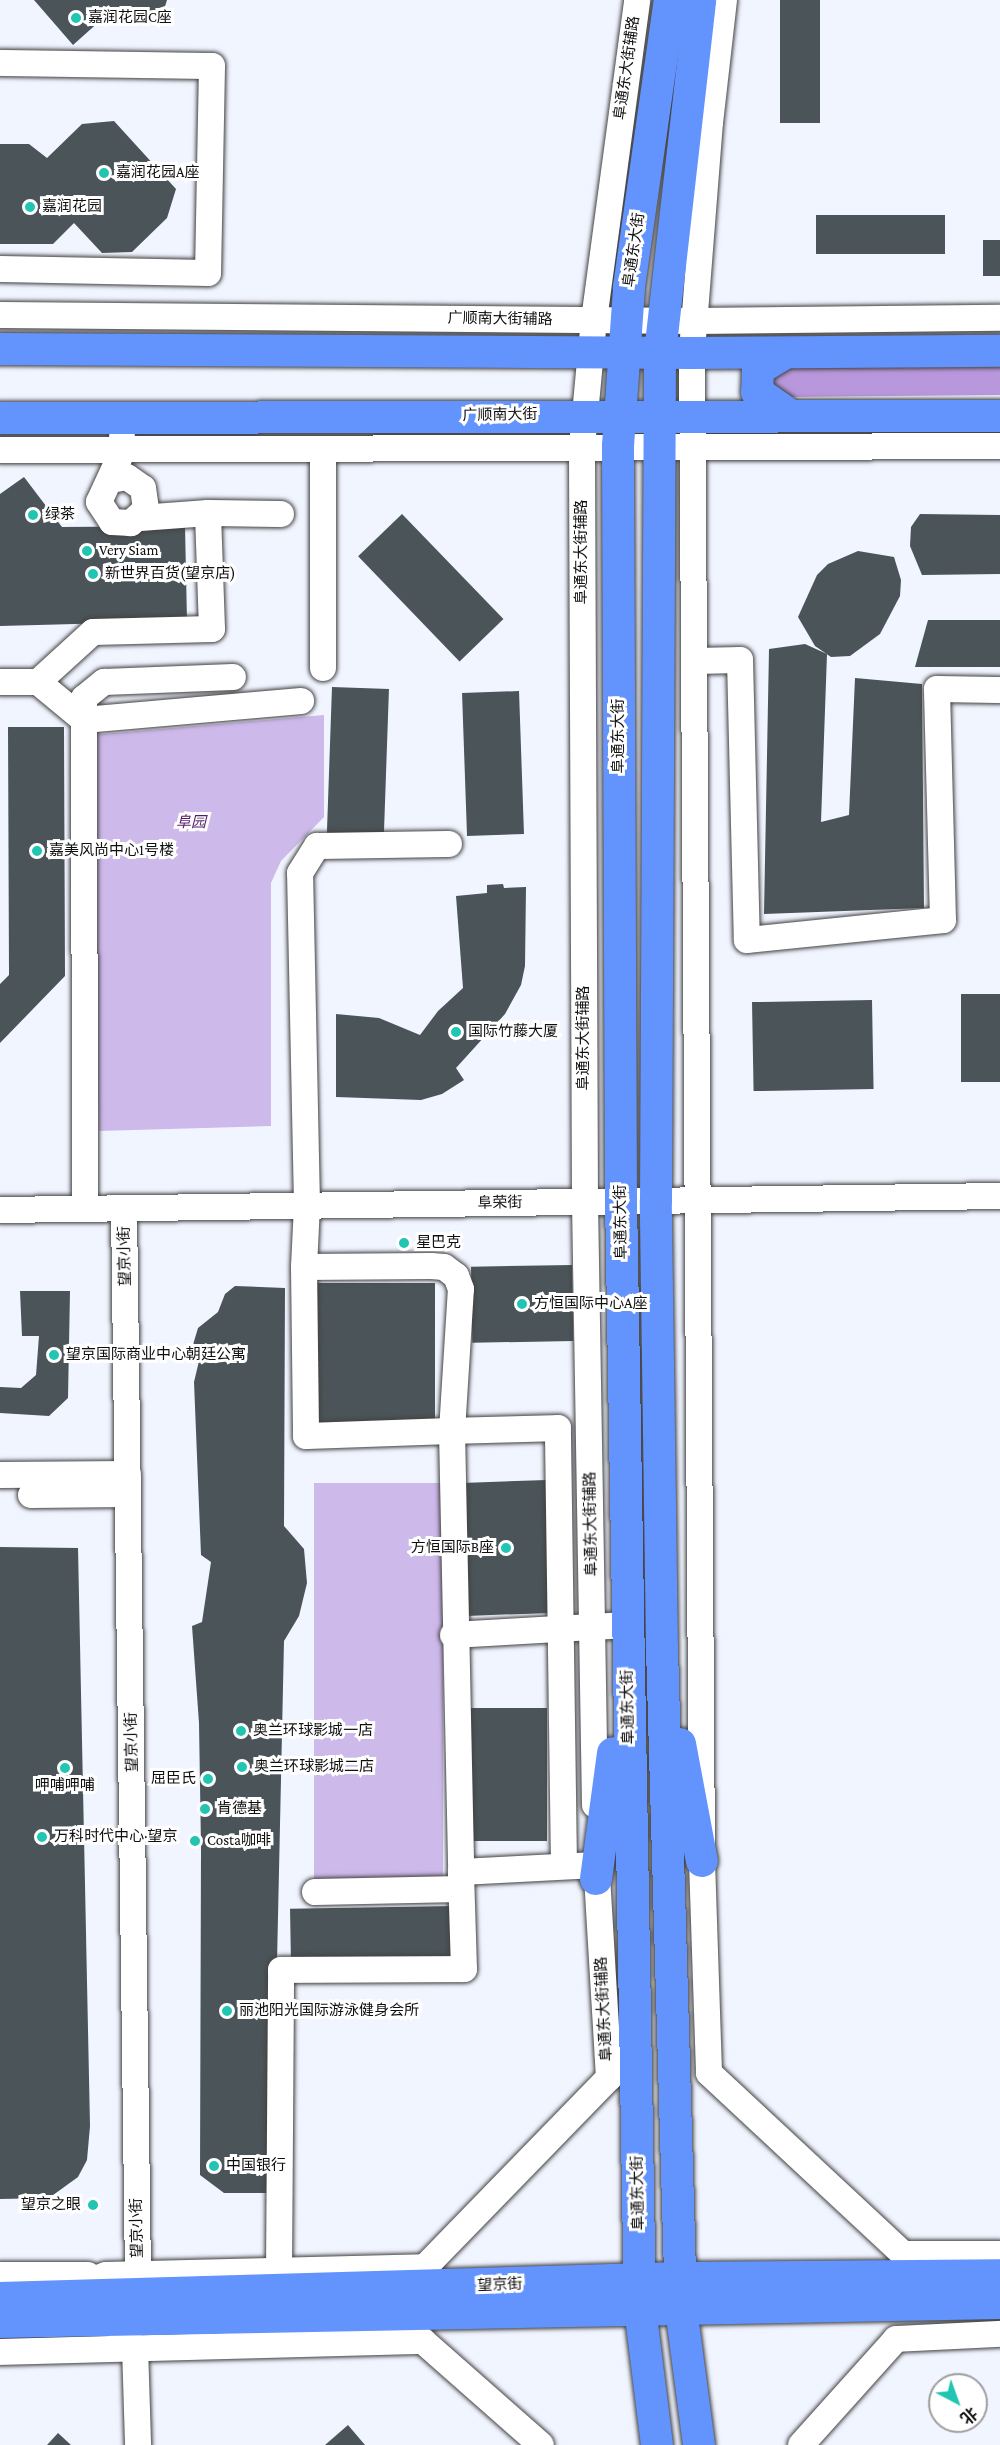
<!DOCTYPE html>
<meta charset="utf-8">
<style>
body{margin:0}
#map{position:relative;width:1000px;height:2445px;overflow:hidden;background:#f1f5ff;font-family:"Crimson Pro","Noto Sans SC",serif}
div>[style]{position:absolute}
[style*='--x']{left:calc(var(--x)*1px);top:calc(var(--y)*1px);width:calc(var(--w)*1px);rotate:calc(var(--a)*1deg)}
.green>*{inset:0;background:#ceb9eb;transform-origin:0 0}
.forest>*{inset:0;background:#b997dd}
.building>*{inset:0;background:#4b5458;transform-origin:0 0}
.roads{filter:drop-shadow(0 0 2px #424242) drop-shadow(0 0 2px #424242)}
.minor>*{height:26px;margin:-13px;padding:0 13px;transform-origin:13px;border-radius:13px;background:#fff}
.major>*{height:32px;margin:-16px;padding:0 16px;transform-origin:16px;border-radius:16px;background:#6393fd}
.dots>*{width:16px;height:16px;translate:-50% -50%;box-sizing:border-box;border:3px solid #fff;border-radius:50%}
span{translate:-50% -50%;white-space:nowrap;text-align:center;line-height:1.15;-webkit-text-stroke:6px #fff;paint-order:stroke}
.poi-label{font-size:15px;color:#0f0f0f}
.left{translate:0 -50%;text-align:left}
.right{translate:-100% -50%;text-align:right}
.street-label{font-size:15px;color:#0f0f0f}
.park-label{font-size:15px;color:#551c6a;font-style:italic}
.north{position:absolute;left:928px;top:2373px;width:60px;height:60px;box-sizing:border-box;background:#fff;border:2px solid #9f9f9f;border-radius:50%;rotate:139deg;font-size:16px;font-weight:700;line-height:24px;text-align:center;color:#0f0f0f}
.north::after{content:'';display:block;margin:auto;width:21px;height:27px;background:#21c5b2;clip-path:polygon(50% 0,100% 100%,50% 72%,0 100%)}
</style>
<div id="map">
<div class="green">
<i style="clip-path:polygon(324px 715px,324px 817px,281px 861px,271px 883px,271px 1126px,99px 1131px,92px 735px)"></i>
<i style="left:314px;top:1483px;width:129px;height:399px"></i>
</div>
<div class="forest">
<i style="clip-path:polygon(1000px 367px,1000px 395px,778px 397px,767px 388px,773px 368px)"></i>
</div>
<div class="building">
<i style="clip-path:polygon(34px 0,167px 0,159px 26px,111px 11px,73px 45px)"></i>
<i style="left:780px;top:0;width:40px;height:123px"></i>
<i style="clip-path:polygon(114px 121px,176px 189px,167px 218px,132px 252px,102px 253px,74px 223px,53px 244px,0 244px,0 144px,29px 144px,47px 158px,82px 124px)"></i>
<i style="left:945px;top:215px;width:39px;height:129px;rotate:90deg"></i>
<i style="left:983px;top:240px;width:17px;height:36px"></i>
<i style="clip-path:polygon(24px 477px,62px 527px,185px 526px,187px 621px,0 626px,0 494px)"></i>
<i style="left:402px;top:514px;width:146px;height:61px;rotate:46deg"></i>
<i style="clip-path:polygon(920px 514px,1000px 515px,1000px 574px,922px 575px,910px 546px,911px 527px)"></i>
<i style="clip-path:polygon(858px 551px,894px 557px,901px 580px,900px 596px,880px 634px,850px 656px,831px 657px,815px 646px,798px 617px,817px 575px,828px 564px)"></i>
<i style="clip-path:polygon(928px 620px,1000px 620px,1000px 667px,915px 667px)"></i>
<i style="clip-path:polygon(805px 644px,827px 654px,821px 822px,849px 815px,855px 678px,922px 684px,924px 908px,764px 914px,769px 649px)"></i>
<i style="left:332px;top:687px;width:57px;height:148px;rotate:2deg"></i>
<i style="left:519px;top:691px;width:143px;height:57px;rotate:88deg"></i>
<i style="clip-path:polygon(8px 727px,64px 727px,65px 976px,0 1043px,0 984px,9px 975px)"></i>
<i style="clip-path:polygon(503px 884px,504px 888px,526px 887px,525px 966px,521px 985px,505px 1014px,456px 1068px,464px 1080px,442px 1094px,421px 1100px,336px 1097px,336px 1014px,379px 1018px,420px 1035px,438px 1011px,463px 988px,456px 896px,487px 893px,487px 885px)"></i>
<i style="left:1000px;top:994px;width:88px;height:39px;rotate:90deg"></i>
<i style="left:872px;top:1000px;width:89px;height:120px;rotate:89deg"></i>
<i style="left:572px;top:1265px;width:76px;height:101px;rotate:89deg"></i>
<i style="left:435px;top:1283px;width:140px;height:118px;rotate:90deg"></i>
<i style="clip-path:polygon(235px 1286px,285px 1288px,284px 1526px,304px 1549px,307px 1583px,299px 1616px,284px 1641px,272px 2193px,224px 2193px,200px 2175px,201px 1847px,199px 1723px,192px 1626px,202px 1622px,211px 1562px,201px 1555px,194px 1382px,199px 1361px,192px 1348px,198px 1328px,218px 1312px,225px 1294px)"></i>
<i style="clip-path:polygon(20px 1291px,70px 1291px,68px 1398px,49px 1416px,0 1413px,0 1387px,21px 1388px,36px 1375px,39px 1336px,22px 1336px)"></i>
<i style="left:547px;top:1480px;width:133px;height:85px;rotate:88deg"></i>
<i style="clip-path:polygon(0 1547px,78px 1548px,90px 2126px,87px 2160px,78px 2177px,49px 2198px,0 2199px)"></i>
<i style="left:547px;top:1708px;width:133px;height:77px;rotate:90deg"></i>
<i style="left:453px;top:1906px;width:53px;height:163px;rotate:89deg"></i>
<i style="clip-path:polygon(348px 2425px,365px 2445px,325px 2445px)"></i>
<i style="clip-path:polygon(58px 2433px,71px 2445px,47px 2445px)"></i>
</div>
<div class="roads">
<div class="minor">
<i style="--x:724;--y:0;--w:123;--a:96.5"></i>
<i style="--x:710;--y:122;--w:232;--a:94.5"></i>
<i style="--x:692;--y:353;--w:1508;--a:89.62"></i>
<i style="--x:702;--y:1861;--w:212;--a:88.1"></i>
<i style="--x:709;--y:2073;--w:265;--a:43"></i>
<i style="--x:903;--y:2254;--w:97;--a:0"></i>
<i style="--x:0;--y:63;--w:212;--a:0.8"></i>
<i style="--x:212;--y:66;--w:207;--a:91.1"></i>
<i style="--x:208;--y:273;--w:208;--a:-178.9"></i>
<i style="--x:0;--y:315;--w:694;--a:0.5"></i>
<i style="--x:694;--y:321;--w:306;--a:-0.6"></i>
<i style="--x:323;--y:449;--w:219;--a:90"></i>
<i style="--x:0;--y:450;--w:1000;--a:-0.23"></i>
<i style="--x:111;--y:480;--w:16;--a:-11"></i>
<i style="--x:127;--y:477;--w:19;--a:35"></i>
<i style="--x:143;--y:488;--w:21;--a:82"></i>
<i style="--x:146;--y:509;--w:21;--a:137"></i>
<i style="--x:131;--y:523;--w:19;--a:-177"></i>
<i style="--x:112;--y:522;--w:24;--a:-123"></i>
<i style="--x:99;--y:502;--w:55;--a:-65.3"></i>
<i style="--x:122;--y:452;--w:15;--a:-90"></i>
<i style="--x:208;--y:513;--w:73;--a:0.8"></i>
<i style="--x:695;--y:661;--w:45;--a:-1.3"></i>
<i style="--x:740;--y:660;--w:280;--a:88.6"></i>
<i style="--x:747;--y:940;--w:197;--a:-5.8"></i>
<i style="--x:943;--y:920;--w:231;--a:-91.5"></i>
<i style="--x:937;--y:689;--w:63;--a:0.9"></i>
<i style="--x:0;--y:682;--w:38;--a:0"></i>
<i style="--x:38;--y:682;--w:74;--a:-42.3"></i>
<i style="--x:93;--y:632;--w:119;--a:-1.4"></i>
<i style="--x:212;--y:629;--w:116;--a:-92"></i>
<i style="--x:208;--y:513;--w:68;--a:175.8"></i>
<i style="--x:38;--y:682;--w:60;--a:39.6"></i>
<i style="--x:84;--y:720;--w:218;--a:-5"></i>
<i style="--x:85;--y:1208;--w:510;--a:-90.11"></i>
<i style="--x:84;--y:698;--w:26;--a:-39"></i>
<i style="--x:104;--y:682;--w:129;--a:-2.2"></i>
<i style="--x:124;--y:1208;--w:1068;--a:89.25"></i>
<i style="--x:0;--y:1210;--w:1000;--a:-0.8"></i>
<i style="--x:304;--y:1267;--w:169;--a:89.3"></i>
<i style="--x:306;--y:1436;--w:146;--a:-2"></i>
<i style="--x:452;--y:1431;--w:142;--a:-86.4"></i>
<i style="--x:461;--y:1289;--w:14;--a:-111"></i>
<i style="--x:456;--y:1276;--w:15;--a:-143"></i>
<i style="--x:444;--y:1267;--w:13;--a:-176"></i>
<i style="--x:431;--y:1266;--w:127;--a:179.5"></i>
<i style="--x:304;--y:1267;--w:62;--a:-87.2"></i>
<i style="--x:307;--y:1205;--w:332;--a:-91.2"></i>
<i style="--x:300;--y:873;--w:32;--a:-58"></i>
<i style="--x:317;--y:846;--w:132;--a:-0.9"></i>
<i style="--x:0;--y:1475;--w:128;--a:-0.4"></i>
<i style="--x:31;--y:1495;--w:97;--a:-0.6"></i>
<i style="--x:453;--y:1635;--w:174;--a:-3.3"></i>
<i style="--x:595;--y:1805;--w:603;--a:-90.95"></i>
<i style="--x:585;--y:1202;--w:756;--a:-90.23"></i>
<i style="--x:582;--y:446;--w:127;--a:-84.6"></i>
<i style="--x:594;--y:320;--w:323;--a:-82.3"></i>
<i style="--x:564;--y:1866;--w:438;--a:-90.8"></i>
<i style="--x:558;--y:1428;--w:106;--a:178.4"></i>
<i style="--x:452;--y:1431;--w:441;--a:88.8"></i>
<i style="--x:461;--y:1872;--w:135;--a:-3"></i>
<i style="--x:315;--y:1892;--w:146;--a:-1.2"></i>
<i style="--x:279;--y:2272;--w:302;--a:-89.6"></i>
<i style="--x:281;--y:1970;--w:183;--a:-0.3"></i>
<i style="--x:464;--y:1969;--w:97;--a:-91.8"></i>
<i style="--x:0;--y:2275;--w:88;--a:0"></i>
<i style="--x:62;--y:2291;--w:47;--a:-20"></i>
<i style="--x:106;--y:2275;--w:319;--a:-1.4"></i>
<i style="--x:425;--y:2267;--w:264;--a:-45.8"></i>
<i style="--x:609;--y:2078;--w:218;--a:-93.4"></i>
<i style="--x:121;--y:2339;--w:16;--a:30"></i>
<i style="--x:135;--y:2347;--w:98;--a:88.2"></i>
<i style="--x:0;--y:2352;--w:423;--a:-1.5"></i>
<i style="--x:423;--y:2341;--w:157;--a:41.4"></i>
<i style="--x:801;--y:2445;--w:142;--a:-48.1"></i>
<i style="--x:896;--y:2339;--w:104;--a:-2.8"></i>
</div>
<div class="major">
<i style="--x:0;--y:349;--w:692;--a:0.33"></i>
<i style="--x:692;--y:353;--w:308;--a:-0.4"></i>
<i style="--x:785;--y:353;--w:31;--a:149"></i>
<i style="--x:758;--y:369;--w:23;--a:92"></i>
<i style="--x:757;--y:392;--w:39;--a:35"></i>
<i style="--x:0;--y:418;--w:1000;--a:-0.11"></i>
<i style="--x:680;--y:1744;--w:119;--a:79.4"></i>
<i style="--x:596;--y:1879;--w:127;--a:-82.3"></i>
<i style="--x:0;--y:2298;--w:680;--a:-1.68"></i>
<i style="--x:680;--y:2278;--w:320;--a:-0.5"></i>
<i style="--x:0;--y:2322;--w:1000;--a:-1.09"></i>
<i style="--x:657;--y:2445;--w:137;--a:-97.1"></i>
<i style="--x:640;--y:2309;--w:1108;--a:-90.98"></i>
<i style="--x:621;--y:1201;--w:755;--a:-90.23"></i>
<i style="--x:618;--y:446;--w:159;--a:-86"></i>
<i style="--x:629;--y:287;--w:290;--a:-81.9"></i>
<i style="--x:699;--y:2445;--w:138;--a:-97.5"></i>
<i style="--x:681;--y:2308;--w:659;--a:-91.65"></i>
<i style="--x:662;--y:1649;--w:448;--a:-90.8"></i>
<i style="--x:656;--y:1201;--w:848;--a:-89.73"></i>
<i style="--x:660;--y:353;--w:355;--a:-83.5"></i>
</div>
</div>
<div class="dots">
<i style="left:76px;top:18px;background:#21c5b2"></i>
<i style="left:104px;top:173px;background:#21c5b2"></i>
<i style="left:30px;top:207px;background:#21c5b2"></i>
<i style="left:33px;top:515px;background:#21c5b2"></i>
<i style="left:87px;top:551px;background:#21c5b2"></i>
<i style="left:93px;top:574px;background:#21c5b2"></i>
<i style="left:37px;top:851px;background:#21c5b2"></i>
<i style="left:456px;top:1032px;background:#21c5b2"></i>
<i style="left:404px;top:1243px;background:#21c5b2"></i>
<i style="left:522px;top:1304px;background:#21c5b2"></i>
<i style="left:54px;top:1355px;background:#21c5b2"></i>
<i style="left:506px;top:1548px;background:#21c5b2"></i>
<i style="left:241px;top:1731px;background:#21c5b2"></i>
<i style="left:242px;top:1767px;background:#21c5b2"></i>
<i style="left:65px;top:1768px;background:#21c5b2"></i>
<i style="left:208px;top:1779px;background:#21c5b2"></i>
<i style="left:205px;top:1809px;background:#21c5b2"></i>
<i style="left:42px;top:1837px;background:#21c5b2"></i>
<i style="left:195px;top:1841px;background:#21c5b2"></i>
<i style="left:227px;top:2011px;background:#21c5b2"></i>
<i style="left:214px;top:2166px;background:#21c5b2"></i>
<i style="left:93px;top:2205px;background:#21c5b2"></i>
</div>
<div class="poi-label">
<span class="left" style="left:88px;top:18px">嘉润花园C座</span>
<span class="left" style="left:116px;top:173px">嘉润花园A座</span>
<span class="left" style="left:42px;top:207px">嘉润花园</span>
<span class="left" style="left:45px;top:515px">绿茶</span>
<span class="left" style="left:99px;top:551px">Very Siam</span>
<span class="left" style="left:105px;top:574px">新世界百货(望京店)</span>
<span class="left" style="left:49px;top:851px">嘉美风尚中心1号楼</span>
<span class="left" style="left:468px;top:1032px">国际竹藤大厦</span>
<span class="left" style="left:416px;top:1243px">星巴克</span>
<span class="left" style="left:534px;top:1304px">方恒国际中心A座</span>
<span class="left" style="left:66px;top:1355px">望京国际商业中心朝廷公寓</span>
<span class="right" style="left:494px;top:1548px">方恒国际B座</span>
<span class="left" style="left:253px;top:1731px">奥兰环球影城一店</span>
<span class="left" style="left:254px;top:1767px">奥兰环球影城二店</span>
<span class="right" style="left:196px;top:1779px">屈臣氏</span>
<span style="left:65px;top:1786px">呷哺呷哺</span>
<span class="left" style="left:217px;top:1809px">肯德基</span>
<span class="left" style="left:54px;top:1837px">万科时代中心·望京</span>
<span class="left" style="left:207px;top:1841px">Costa咖啡</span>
<span class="left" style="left:239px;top:2011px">丽池阳光国际游泳健身会所</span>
<span class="left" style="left:226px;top:2166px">中国银行</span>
<span class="right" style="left:81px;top:2205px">望京之眼</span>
</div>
<div class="street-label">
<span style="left:627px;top:68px;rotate:-82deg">阜通东大街辅路</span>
<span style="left:634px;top:250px;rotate:-82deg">阜通东大街</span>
<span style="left:500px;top:319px;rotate:1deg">广顺南大街辅路</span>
<span style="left:500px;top:415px;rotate:-1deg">广顺南大街</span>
<span style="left:582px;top:552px;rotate:-90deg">阜通东大街辅路</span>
<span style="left:619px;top:736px;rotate:-90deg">阜通东大街</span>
<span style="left:584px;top:1038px;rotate:-90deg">阜通东大街辅路</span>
<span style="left:500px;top:1203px;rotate:-1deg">阜荣街</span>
<span style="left:621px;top:1222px;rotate:-91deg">阜通东大街</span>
<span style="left:125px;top:1256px;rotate:-91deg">望京小街</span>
<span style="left:591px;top:1524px;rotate:-91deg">阜通东大街辅路</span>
<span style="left:628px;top:1707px;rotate:-91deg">阜通东大街</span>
<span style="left:132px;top:1742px;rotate:-91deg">望京小街</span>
<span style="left:604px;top:2009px;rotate:-93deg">阜通东大街辅路</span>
<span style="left:638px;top:2193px;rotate:-91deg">阜通东大街</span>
<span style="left:137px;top:2228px;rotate:-91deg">望京小街</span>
<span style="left:500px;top:2285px;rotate:-2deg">望京街</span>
</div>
<div class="park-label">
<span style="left:191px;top:823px">阜园</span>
</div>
<div class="north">北</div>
</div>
